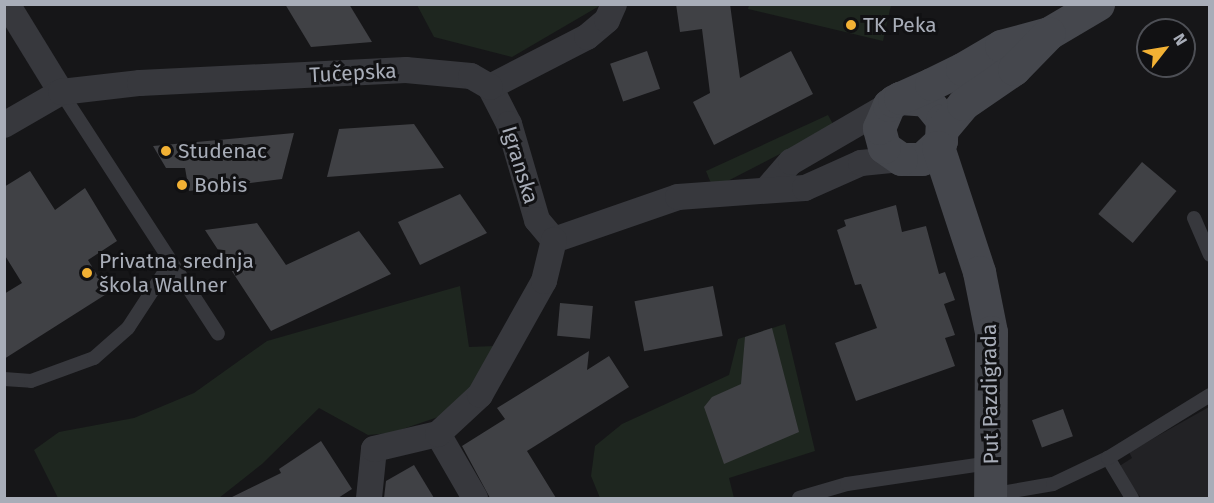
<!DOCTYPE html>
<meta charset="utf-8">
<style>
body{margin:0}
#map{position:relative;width:1214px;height:503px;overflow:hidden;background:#161618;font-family:"Fira Sans",sans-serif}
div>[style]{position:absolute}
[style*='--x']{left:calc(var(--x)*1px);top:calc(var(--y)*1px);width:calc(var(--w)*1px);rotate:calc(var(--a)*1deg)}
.built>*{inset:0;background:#222225}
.green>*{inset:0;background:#1e261f}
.building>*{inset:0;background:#404145;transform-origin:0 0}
.lane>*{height:14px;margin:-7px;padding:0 7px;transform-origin:7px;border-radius:7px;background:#37383d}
.street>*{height:26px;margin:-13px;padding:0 13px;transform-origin:13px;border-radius:13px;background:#37383d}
.secondary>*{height:33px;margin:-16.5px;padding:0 16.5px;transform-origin:16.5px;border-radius:16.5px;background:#45474d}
.dots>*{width:16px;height:16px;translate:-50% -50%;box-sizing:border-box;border:3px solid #111113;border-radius:50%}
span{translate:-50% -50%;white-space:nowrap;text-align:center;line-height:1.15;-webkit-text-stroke:6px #111113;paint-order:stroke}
.poi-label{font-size:21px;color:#a8adb8}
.left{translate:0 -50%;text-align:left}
.street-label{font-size:21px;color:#a8adb8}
.frame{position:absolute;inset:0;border:6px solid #a8adb8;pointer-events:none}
.north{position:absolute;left:1136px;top:18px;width:60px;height:60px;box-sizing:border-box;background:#111113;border:2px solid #4d4f55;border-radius:50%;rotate:59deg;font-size:16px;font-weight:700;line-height:24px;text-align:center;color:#a8adb8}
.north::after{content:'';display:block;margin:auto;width:21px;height:27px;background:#f2b134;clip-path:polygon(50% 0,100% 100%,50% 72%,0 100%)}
</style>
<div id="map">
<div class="built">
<i style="clip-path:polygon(1209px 407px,1209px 498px,1141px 498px,1118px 467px,1132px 458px,1129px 452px)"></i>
</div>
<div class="green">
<i style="clip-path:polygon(417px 5px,600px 4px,601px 5px,512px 57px,434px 37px)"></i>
<i style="clip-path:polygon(749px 5px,891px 4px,891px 5px,883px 41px,748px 9px)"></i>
<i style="clip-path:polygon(828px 115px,834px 126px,716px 187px,710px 181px,706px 171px)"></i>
<i style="clip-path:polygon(460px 286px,469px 347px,495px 346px,473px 388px,444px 415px,391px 433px,368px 435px,319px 408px,262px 464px,219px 498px,58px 498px,34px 450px,59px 432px,134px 418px,194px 393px,267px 341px)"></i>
<i style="clip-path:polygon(785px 324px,815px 451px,729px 478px,734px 498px,600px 498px,591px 476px,595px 446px,622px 424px,729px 375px,738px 339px)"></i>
</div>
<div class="building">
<i style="clip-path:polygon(285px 4px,349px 4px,372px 42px,311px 47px)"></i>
<i style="clip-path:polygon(676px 4px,730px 4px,740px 78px,791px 51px,813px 94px,714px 145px,693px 102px,710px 93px,702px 29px,680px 32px)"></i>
<i style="left:647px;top:51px;width:40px;height:39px;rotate:71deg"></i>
<i style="clip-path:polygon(414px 124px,444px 168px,327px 177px,339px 129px)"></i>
<i style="clip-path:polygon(294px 133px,282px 179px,189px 191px,185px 168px,166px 168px,153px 146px)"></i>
<i style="left:1142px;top:162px;width:45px;height:68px;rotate:40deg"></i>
<i style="clip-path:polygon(30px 171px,55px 210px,85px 188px,117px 241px,88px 260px,108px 293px,4px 359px,4px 294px,22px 283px,4px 254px,4px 187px)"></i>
<i style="clip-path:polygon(460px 194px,487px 233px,420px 265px,398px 222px)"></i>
<i style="clip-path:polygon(896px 205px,902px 232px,926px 226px,939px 274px,945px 272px,955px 300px,944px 304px,955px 335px,945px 338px,955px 366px,856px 401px,835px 343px,877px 328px,861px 284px,855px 285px,837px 230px,846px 226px,844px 220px)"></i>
<i style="clip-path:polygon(257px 223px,286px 265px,359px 231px,391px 274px,271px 331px,205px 230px)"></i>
<i style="left:713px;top:286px;width:51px;height:80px;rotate:79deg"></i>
<i style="left:560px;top:303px;width:33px;height:33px;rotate:5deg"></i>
<i style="clip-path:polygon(772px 328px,799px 432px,724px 464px,704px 407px,712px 397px,741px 384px,745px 337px)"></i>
<i style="clip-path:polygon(589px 351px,587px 370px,609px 356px,629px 387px,527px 451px,556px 498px,490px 498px,462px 446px,505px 419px,497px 408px)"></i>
<i style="left:1063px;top:409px;width:29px;height:33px;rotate:70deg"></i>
<i style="clip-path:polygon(321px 441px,352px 489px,338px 498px,230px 498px,281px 473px,279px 469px)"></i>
<i style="clip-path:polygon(414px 465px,434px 498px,384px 498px,386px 481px)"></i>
</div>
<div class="lane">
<i style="--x:61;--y:92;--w:288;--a:57"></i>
<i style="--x:1194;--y:218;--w:40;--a:66.6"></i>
<i style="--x:4;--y:379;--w:27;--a:4"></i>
<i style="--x:31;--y:381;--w:67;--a:-20.1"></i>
<i style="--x:94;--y:358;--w:45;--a:-41.4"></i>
<i style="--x:128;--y:328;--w:79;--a:-56.9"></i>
<i style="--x:990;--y:495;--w:64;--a:-9.9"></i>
<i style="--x:1053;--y:484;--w:61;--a:-25.3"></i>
<i style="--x:799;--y:498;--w:50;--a:-16.3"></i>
<i style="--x:847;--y:484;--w:145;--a:-8.4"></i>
<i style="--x:1132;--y:498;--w:47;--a:-121"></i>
<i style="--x:1108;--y:458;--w:120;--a:-31.7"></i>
</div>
<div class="street">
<i style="--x:7;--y:4;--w:103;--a:58.5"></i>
<i style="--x:490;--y:87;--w:42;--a:62.8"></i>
<i style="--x:509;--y:124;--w:100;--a:73.7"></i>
<i style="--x:537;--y:220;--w:26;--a:50"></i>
<i style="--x:490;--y:87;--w:109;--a:-27.3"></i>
<i style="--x:587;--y:37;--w:26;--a:-40"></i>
<i style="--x:607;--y:20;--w:17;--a:-66"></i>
<i style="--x:4;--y:125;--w:66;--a:-30.1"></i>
<i style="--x:61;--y:92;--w:80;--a:-6.5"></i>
<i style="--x:140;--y:83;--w:266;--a:-2.8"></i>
<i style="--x:406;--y:70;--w:65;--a:5.3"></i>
<i style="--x:471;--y:76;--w:22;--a:30"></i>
<i style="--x:768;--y:188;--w:35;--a:-49"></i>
<i style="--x:791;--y:162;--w:113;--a:-30.2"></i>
<i style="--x:554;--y:240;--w:131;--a:-19.1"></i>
<i style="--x:678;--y:197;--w:127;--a:-4.1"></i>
<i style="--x:805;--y:188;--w:61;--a:-24.1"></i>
<i style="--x:861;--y:163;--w:40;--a:-5.7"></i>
<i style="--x:438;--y:434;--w:74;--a:60"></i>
<i style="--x:369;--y:498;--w:49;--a:-84.2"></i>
<i style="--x:374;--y:449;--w:66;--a:-13.2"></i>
<i style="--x:438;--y:434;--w:57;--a:-42.9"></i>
<i style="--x:480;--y:395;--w:131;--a:-60.7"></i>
<i style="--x:544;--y:281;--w:42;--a:-76.3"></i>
</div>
<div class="secondary">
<i style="--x:900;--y:98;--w:26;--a:4"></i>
<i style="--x:926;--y:100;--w:26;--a:51"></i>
<i style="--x:942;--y:120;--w:21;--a:93"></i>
<i style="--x:941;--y:141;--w:26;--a:137"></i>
<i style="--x:922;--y:159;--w:21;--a:180"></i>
<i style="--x:901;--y:159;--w:21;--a:-145"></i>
<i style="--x:884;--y:147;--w:20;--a:-105"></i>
<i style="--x:879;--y:128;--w:25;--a:-67"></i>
<i style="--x:889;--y:105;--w:6;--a:-39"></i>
<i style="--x:894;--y:101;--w:7;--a:-27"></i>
<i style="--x:900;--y:98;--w:34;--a:-24"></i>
<i style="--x:931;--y:84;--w:34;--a:-26"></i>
<i style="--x:962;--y:69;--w:45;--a:-30.5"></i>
<i style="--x:1001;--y:46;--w:50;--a:-15.2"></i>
<i style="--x:1049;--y:33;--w:57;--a:-30.6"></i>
<i style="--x:944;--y:127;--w:30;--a:-50"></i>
<i style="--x:963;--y:104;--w:62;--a:-34.5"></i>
<i style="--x:1014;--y:69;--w:50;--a:-45.8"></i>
<i style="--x:938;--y:147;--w:132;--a:71.8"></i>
<i style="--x:979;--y:272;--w:61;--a:78.7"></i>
<i style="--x:991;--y:332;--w:166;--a:90.3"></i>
</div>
<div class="dots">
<i style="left:851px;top:25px;background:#f2b134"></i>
<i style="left:166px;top:151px;background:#f2b134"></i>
<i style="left:182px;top:185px;background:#f2b134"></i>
<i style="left:87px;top:273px;background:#f2b134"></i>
</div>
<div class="poi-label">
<span class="left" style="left:863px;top:25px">TK Peka</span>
<span class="left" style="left:178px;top:151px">Studenac</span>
<span class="left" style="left:194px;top:185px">Bobis</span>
<span class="left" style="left:99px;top:273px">Privatna srednja<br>škola Wallner</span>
</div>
<div class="street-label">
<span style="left:353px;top:73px;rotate:-3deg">Tučepska</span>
<span style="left:520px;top:165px;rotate:73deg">Igranska</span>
<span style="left:990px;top:394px;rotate:-91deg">Put Pazdigrada</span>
</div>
<div class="frame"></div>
<div class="north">N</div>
</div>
